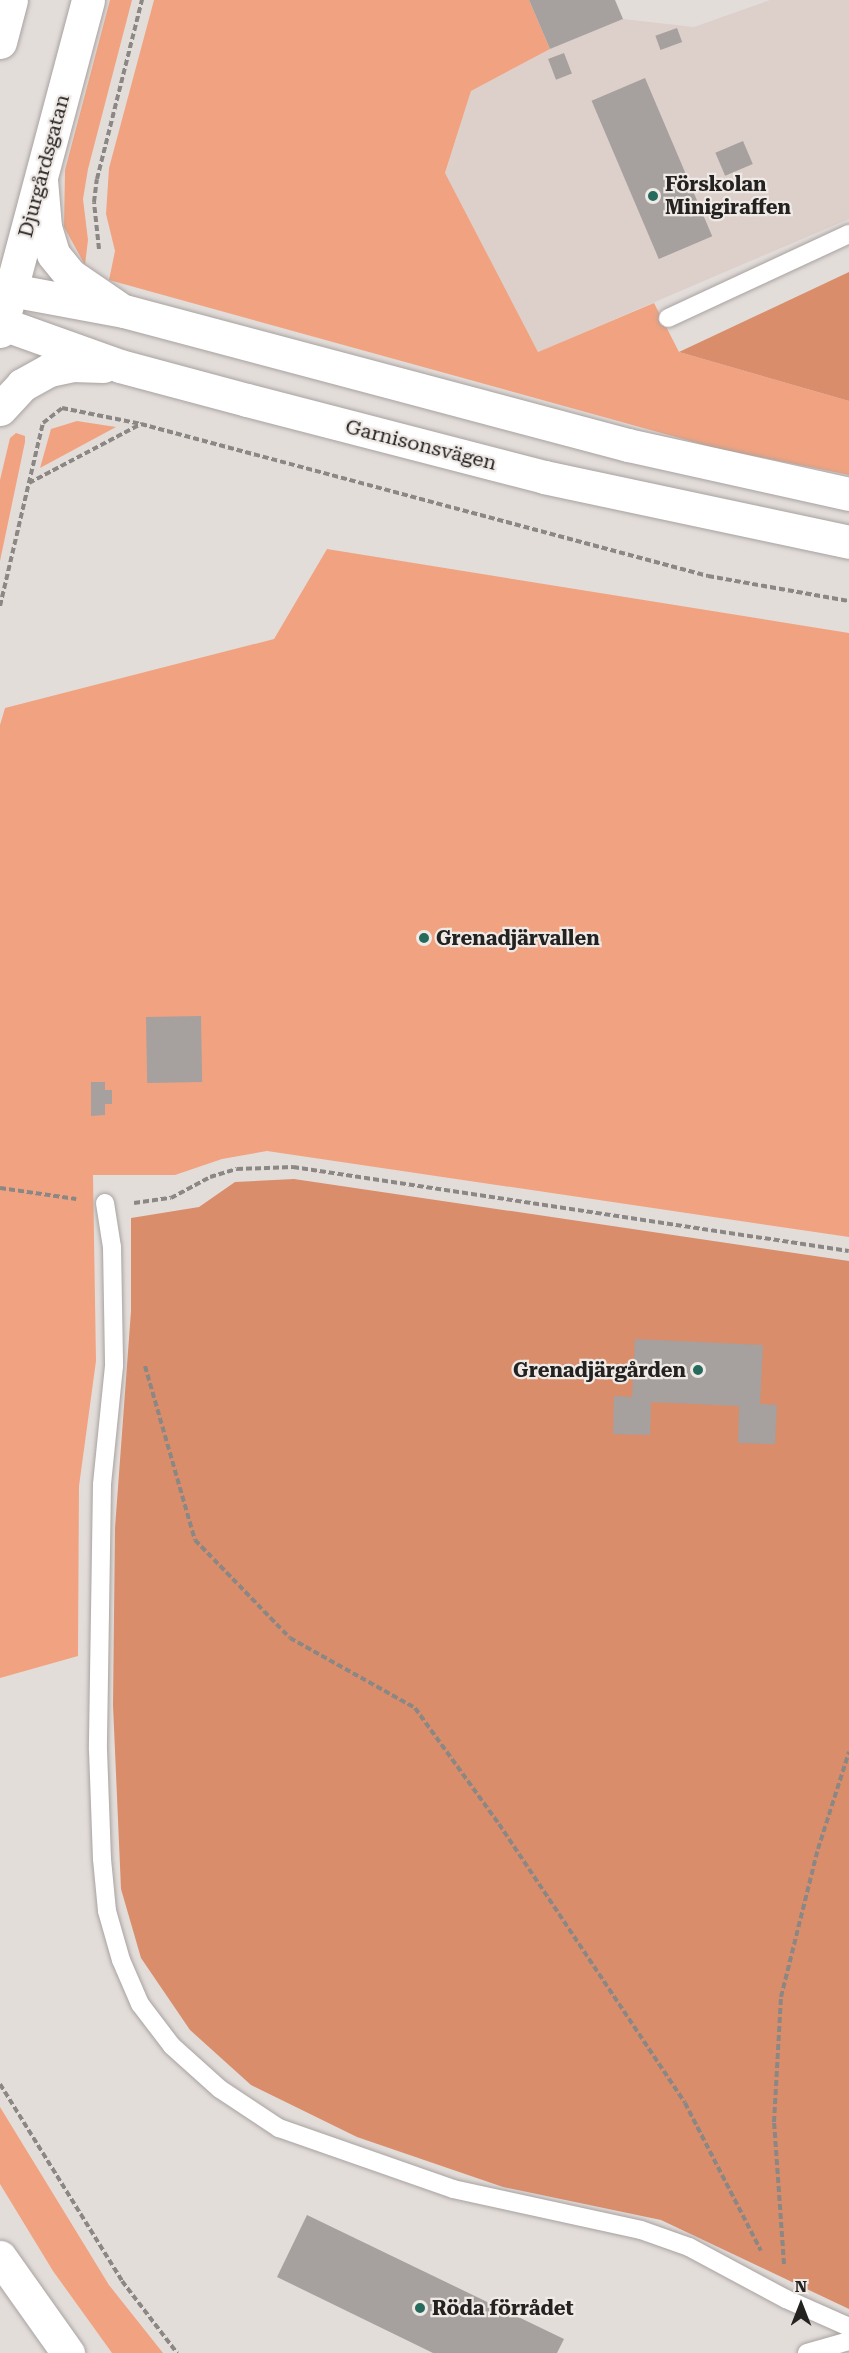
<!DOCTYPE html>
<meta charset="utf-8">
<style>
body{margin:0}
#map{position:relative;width:849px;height:2353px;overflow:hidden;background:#e3ddda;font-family:"Roboto Serif",serif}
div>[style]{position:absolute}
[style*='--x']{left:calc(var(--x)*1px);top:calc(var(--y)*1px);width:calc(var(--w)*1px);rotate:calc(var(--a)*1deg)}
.built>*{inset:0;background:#ddcfca}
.green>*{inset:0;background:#f1a381}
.forest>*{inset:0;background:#d98d6b}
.building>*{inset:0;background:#a6a09e;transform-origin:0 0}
.path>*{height:4px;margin-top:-2px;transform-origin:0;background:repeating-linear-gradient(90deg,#8b8784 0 6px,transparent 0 9px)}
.roads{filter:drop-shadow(0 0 2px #a8a2a0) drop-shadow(0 0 2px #a8a2a0)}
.service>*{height:18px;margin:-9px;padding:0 9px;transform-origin:9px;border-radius:9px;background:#fff}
.tertiary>*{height:33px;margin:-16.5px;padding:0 16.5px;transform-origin:16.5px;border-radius:16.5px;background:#fff}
.secondary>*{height:33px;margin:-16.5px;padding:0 16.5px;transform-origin:16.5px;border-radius:16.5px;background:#fff}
.dots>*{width:16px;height:16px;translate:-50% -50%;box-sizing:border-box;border:3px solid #f0eae7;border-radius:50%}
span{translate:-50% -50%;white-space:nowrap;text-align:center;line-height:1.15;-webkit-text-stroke:4.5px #f0eae7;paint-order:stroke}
.street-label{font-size:20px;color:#242221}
.poi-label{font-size:20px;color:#242221;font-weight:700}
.left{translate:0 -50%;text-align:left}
.right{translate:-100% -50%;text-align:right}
.north{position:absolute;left:771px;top:2275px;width:60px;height:60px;-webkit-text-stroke:4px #f0eae7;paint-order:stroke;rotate:0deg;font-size:16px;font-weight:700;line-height:24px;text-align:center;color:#242221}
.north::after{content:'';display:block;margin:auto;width:21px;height:27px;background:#242221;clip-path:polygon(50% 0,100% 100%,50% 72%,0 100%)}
</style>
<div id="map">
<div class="built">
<i style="clip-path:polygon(770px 0,849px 0,849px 219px,538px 352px,445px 174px,471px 91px,550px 49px,623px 19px,694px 27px)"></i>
</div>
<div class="green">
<i style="clip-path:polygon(110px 0,132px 0,88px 169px,83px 199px,88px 240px,85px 265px,64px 227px,65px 170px)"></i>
<i style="clip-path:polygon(154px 0,529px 0,550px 49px,471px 91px,445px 173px,538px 352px,654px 303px,679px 352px,849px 401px,849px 475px,719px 449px,109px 280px,115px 251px,106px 214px,109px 168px)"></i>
<i style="clip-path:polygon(77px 421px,116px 427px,40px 468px,51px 429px)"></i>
<i style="clip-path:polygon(16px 433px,25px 436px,25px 442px,0 561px,0 480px,10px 438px)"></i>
<i style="clip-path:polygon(327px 549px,849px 633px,849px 1237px,267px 1151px,222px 1159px,175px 1175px,93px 1175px,96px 1361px,79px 1486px,78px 1656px,0 1678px,0 725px,5px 708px,274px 639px)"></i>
<i style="clip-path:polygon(0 2107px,109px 2285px,163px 2353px,112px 2353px,53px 2271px,0 2184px)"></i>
</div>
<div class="forest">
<i style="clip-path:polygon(849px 272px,849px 401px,679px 352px)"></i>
<i style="clip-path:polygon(294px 1179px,849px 1261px,849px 2309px,661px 2220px,503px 2187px,357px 2137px,251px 2085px,190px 2030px,141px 1958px,121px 1889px,113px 1705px,115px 1528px,131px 1311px,131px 1218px,199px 1207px,235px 1182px)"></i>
</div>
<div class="building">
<i style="clip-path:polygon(529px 0,615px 0,623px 19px,550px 49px)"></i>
<i style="left:677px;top:28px;width:15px;height:23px;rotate:70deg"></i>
<i style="left:564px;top:53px;width:22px;height:17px;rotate:69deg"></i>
<i style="left:645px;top:78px;width:172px;height:58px;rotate:67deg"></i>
<i style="left:743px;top:141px;width:25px;height:30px;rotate:67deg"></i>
<i style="left:201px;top:1016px;width:66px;height:55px;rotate:89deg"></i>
<i style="clip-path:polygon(91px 1082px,105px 1082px,105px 1090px,112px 1090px,112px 1104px,105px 1104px,105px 1115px,91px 1116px)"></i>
<i style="clip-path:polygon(635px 1339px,763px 1345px,760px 1404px,777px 1405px,775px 1444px,738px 1443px,739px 1406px,651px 1402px,650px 1435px,613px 1434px,614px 1396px,632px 1397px)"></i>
<i style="clip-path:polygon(307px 2215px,564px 2339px,557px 2353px,433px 2353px,277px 2277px)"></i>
</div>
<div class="path">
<i style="--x:99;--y:249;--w:47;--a:-96.1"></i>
<i style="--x:94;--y:202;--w:23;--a:-83"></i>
<i style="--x:97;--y:179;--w:185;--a:-75.9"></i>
<i style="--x:62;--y:408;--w:81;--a:11.4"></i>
<i style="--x:141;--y:424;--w:587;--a:15.01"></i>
<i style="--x:708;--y:576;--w:143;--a:10.1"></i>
<i style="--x:29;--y:483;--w:127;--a:-27.8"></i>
<i style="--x:0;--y:606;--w:188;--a:-76.8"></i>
<i style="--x:43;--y:423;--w:24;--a:-38"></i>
<i style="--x:0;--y:1188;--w:77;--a:8.2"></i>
<i style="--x:134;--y:1203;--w:37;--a:-8"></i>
<i style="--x:171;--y:1198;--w:44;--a:-28.3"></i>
<i style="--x:210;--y:1177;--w:28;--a:-17"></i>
<i style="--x:237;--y:1169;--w:56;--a:-2"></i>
<i style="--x:293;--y:1167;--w:562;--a:8.59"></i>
<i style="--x:145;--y:1366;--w:181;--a:74"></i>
<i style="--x:195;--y:1540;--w:136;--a:45.9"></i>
<i style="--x:290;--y:1638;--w:143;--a:29.2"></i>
<i style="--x:415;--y:1708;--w:143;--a:54.1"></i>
<i style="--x:499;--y:1824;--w:335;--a:56.3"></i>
<i style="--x:685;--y:2103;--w:166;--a:62.8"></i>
<i style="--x:0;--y:2084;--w:232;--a:58.2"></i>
<i style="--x:122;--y:2281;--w:91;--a:52.6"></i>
<i style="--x:784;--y:2264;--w:142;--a:-94"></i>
<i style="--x:774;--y:2122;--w:125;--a:-86.8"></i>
<i style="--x:781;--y:1997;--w:153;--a:-76"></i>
<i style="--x:818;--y:1849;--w:102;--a:-72.3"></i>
</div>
<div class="roads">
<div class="service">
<i style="--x:668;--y:318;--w:200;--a:-24.9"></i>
<i style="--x:105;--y:1203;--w:45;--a:81"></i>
<i style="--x:112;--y:1247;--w:119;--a:89"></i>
<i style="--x:114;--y:1366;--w:120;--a:95.8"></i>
<i style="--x:102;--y:1485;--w:265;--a:90.9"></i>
<i style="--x:98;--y:1750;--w:109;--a:87.9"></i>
<i style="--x:102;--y:1859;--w:52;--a:84.5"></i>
<i style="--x:107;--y:1911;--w:51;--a:74.1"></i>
<i style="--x:121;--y:1960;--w:48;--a:66.6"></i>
<i style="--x:140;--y:2004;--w:53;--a:52.7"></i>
<i style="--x:172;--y:2046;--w:64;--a:41.9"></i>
<i style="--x:220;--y:2089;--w:71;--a:33.5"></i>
<i style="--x:279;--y:2128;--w:184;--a:19.3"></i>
<i style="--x:453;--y:2189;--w:192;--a:12.3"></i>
<i style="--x:641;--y:2230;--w:51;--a:19.5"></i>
<i style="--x:689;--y:2247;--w:110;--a:28.2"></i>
<i style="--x:786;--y:2299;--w:69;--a:24"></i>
<i style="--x:807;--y:2353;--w:44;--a:-15.9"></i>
</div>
<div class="tertiary">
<i style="--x:41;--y:180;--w:47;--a:85.1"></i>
<i style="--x:45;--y:227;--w:28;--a:73"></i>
<i style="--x:53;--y:254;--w:27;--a:51"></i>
<i style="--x:70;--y:275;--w:57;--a:34.2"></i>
<i style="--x:0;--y:288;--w:126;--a:10.5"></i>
<i style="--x:124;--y:311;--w:522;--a:14.89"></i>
<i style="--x:628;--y:445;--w:226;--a:12.5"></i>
<i style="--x:0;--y:323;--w:127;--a:19.7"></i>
<i style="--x:120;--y:366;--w:131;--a:15"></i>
<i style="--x:247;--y:400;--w:307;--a:14.5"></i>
<i style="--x:544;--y:477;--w:312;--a:12"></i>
<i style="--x:0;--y:409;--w:33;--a:-47"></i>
<i style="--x:22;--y:385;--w:31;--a:-29"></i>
<i style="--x:49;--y:370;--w:24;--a:-12"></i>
<i style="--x:72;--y:365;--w:31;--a:2"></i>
</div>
<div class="secondary">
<i style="--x:0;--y:42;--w:43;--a:-75.3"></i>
<i style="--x:0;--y:331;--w:342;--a:-75.1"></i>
<i style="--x:0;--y:2257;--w:118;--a:54.7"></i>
</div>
</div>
<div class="dots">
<i style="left:653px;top:196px;background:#256a5c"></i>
<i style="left:424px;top:938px;background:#256a5c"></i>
<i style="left:698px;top:1370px;background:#256a5c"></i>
<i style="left:420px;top:2308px;background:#256a5c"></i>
</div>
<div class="street-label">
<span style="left:44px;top:166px;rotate:-75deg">Djurgårdsgatan</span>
<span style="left:421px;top:445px;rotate:14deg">Garnisonsvägen</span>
</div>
<div class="poi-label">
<span class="left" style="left:665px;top:196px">Förskolan<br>Minigiraffen</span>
<span class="left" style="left:436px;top:938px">Grenadjärvallen</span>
<span class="right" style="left:686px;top:1370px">Grenadjärgården</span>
<span class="left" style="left:432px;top:2308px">Röda förrådet</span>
</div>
<div class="north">N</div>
</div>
